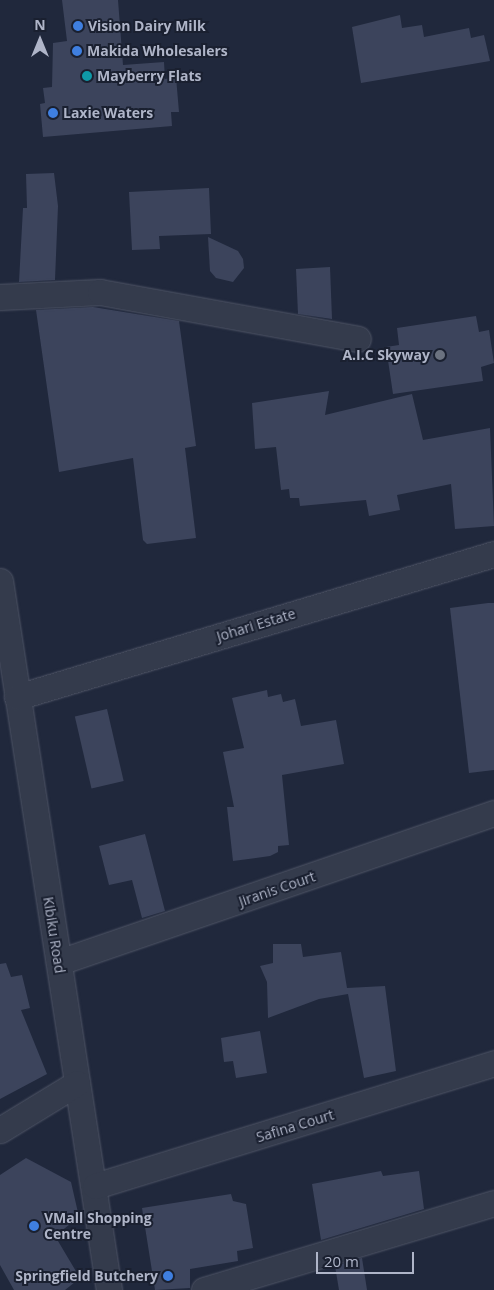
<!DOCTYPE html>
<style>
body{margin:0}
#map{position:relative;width:494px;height:1290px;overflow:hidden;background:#20283c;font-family:"Open Sans",sans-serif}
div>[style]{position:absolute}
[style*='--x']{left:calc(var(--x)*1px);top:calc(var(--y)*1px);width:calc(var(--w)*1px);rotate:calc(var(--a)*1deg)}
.building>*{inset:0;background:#3c445c;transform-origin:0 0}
.roads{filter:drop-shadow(0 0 1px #4f5566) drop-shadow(0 0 1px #4f5566)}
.street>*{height:25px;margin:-12.5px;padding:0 12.5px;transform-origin:12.5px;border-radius:12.5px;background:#343b4c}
.dots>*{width:14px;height:14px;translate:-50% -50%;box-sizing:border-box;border:2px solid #1a2030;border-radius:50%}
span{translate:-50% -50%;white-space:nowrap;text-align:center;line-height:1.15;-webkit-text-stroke:4px #1a2030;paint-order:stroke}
.poi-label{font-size:14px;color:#afb5c8;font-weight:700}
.left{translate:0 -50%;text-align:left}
.right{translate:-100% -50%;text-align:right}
.street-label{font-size:14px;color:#afb5c8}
.north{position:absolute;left:15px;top:15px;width:50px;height:50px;-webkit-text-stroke:4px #1a2030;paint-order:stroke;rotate:0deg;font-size:14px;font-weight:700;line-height:20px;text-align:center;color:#afb5c8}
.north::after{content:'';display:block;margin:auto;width:18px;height:22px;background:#afb5c8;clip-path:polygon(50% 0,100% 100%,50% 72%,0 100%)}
.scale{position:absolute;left:316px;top:1252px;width:98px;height:22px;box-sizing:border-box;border:2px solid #afb5c8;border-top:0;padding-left:6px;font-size:15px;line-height:18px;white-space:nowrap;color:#afb5c8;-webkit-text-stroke:4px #1a2030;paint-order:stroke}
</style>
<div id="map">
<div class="building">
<i style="clip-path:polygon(62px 0,118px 0,123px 65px,164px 62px,165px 79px,176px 77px,179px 112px,171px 112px,172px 126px,43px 137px,40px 104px,45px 103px,43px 88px,52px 87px,53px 43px,67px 41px)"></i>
<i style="clip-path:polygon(400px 15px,402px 28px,422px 25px,424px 37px,469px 28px,471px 38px,484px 35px,490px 61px,361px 83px,352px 27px)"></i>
<i style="clip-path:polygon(54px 173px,58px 206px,55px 280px,19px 282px,23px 208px,27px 208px,26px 174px)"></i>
<i style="clip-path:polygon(209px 188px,211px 234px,159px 236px,160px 249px,132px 250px,129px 192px)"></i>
<i style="clip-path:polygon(208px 237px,238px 251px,243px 259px,244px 268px,233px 282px,216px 278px,210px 271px)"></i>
<i style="clip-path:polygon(330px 267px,332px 319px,298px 314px,296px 269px)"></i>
<i style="clip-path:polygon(93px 307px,179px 321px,196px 446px,185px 448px,196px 538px,147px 544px,143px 540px,133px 458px,59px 472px,36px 310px)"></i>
<i style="clip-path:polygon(476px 316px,479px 332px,489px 330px,494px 363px,481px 367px,483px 381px,393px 394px,386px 347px,399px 345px,397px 328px)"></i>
<i style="clip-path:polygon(329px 391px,325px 415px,412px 394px,423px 440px,490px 428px,494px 526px,455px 529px,451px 484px,397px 495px,400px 510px,369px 516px,366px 500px,300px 506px,299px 498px,290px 498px,289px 489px,281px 490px,276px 447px,255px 449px,252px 403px)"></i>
<i style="clip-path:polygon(488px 603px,494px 603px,494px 770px,469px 773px,450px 608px)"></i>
<i style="clip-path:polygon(267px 690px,268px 697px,281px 694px,283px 702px,295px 699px,301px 726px,336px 720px,344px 764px,282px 775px,289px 845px,278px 846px,278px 852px,270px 856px,233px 861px,227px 807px,234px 807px,223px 752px,244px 748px,232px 698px)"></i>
<i style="left:107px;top:709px;width:74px;height:33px;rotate:77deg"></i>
<i style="clip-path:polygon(145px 834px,165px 911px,142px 918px,132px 880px,109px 885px,99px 846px)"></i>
<i style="clip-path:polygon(273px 944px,301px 944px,303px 957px,341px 952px,347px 988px,385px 986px,396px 1071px,364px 1078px,348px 994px,319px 999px,268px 1018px,267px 982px,260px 966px,273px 963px)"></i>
<i style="clip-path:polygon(6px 963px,11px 977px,22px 975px,30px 1008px,21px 1010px,47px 1074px,0 1099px,0 964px)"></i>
<i style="clip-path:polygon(260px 1031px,267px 1073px,236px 1078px,233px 1061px,224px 1062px,221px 1038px)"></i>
<i style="clip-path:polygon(26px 1158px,71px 1182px,79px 1217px,55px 1236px,80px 1278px,65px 1290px,14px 1290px,0 1265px,0 1175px)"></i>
<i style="clip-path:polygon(381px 1171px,383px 1176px,419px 1171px,424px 1209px,321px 1240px,312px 1184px)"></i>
<i style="clip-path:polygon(231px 1194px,233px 1201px,246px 1204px,253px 1248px,237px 1251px,238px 1261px,190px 1269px,190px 1288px,155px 1290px,142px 1208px)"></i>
<i style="clip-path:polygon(362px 1258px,367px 1290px,339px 1290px,335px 1266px)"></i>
</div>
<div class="roads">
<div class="street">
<i style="--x:0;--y:297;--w:100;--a:-2.9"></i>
<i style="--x:100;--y:292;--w:262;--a:10.3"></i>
<i style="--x:0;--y:581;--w:717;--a:81.26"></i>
<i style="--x:17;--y:697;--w:498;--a:-16.7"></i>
<i style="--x:59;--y:962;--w:460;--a:-18.9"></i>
<i style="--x:0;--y:1130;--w:90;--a:-31.4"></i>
<i style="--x:95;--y:1186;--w:418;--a:-17.1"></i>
<i style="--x:204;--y:1290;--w:303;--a:-16.7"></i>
</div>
</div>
<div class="dots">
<i style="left:78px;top:26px;background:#3f7fe0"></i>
<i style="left:77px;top:51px;background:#3f7fe0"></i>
<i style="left:87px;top:76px;background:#0f9aa8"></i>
<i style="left:53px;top:113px;background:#3f7fe0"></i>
<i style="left:440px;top:355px;background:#6b7280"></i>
<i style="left:34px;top:1226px;background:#3f7fe0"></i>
<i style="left:168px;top:1276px;background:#3f7fe0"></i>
</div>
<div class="poi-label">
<span class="left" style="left:88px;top:26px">Vision Dairy Milk</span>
<span class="left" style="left:87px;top:51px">Makida Wholesalers</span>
<span class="left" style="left:97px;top:76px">Mayberry Flats</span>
<span class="left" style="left:63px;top:113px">Laxie Waters</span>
<span class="right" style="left:430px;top:355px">A.I.C Skyway</span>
<span class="left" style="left:44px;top:1226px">VMall Shopping<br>Centre</span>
<span class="right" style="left:158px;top:1276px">Springfield Butchery</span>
</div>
<div class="street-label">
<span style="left:256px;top:625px;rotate:-17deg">Johari Estate</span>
<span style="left:277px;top:889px;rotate:-19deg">Jiranis Court</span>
<span style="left:54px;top:935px;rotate:81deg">Kibiku Road</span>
<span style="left:295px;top:1126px;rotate:-17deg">Safina Court</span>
</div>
<div class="north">N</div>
<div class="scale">20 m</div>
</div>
